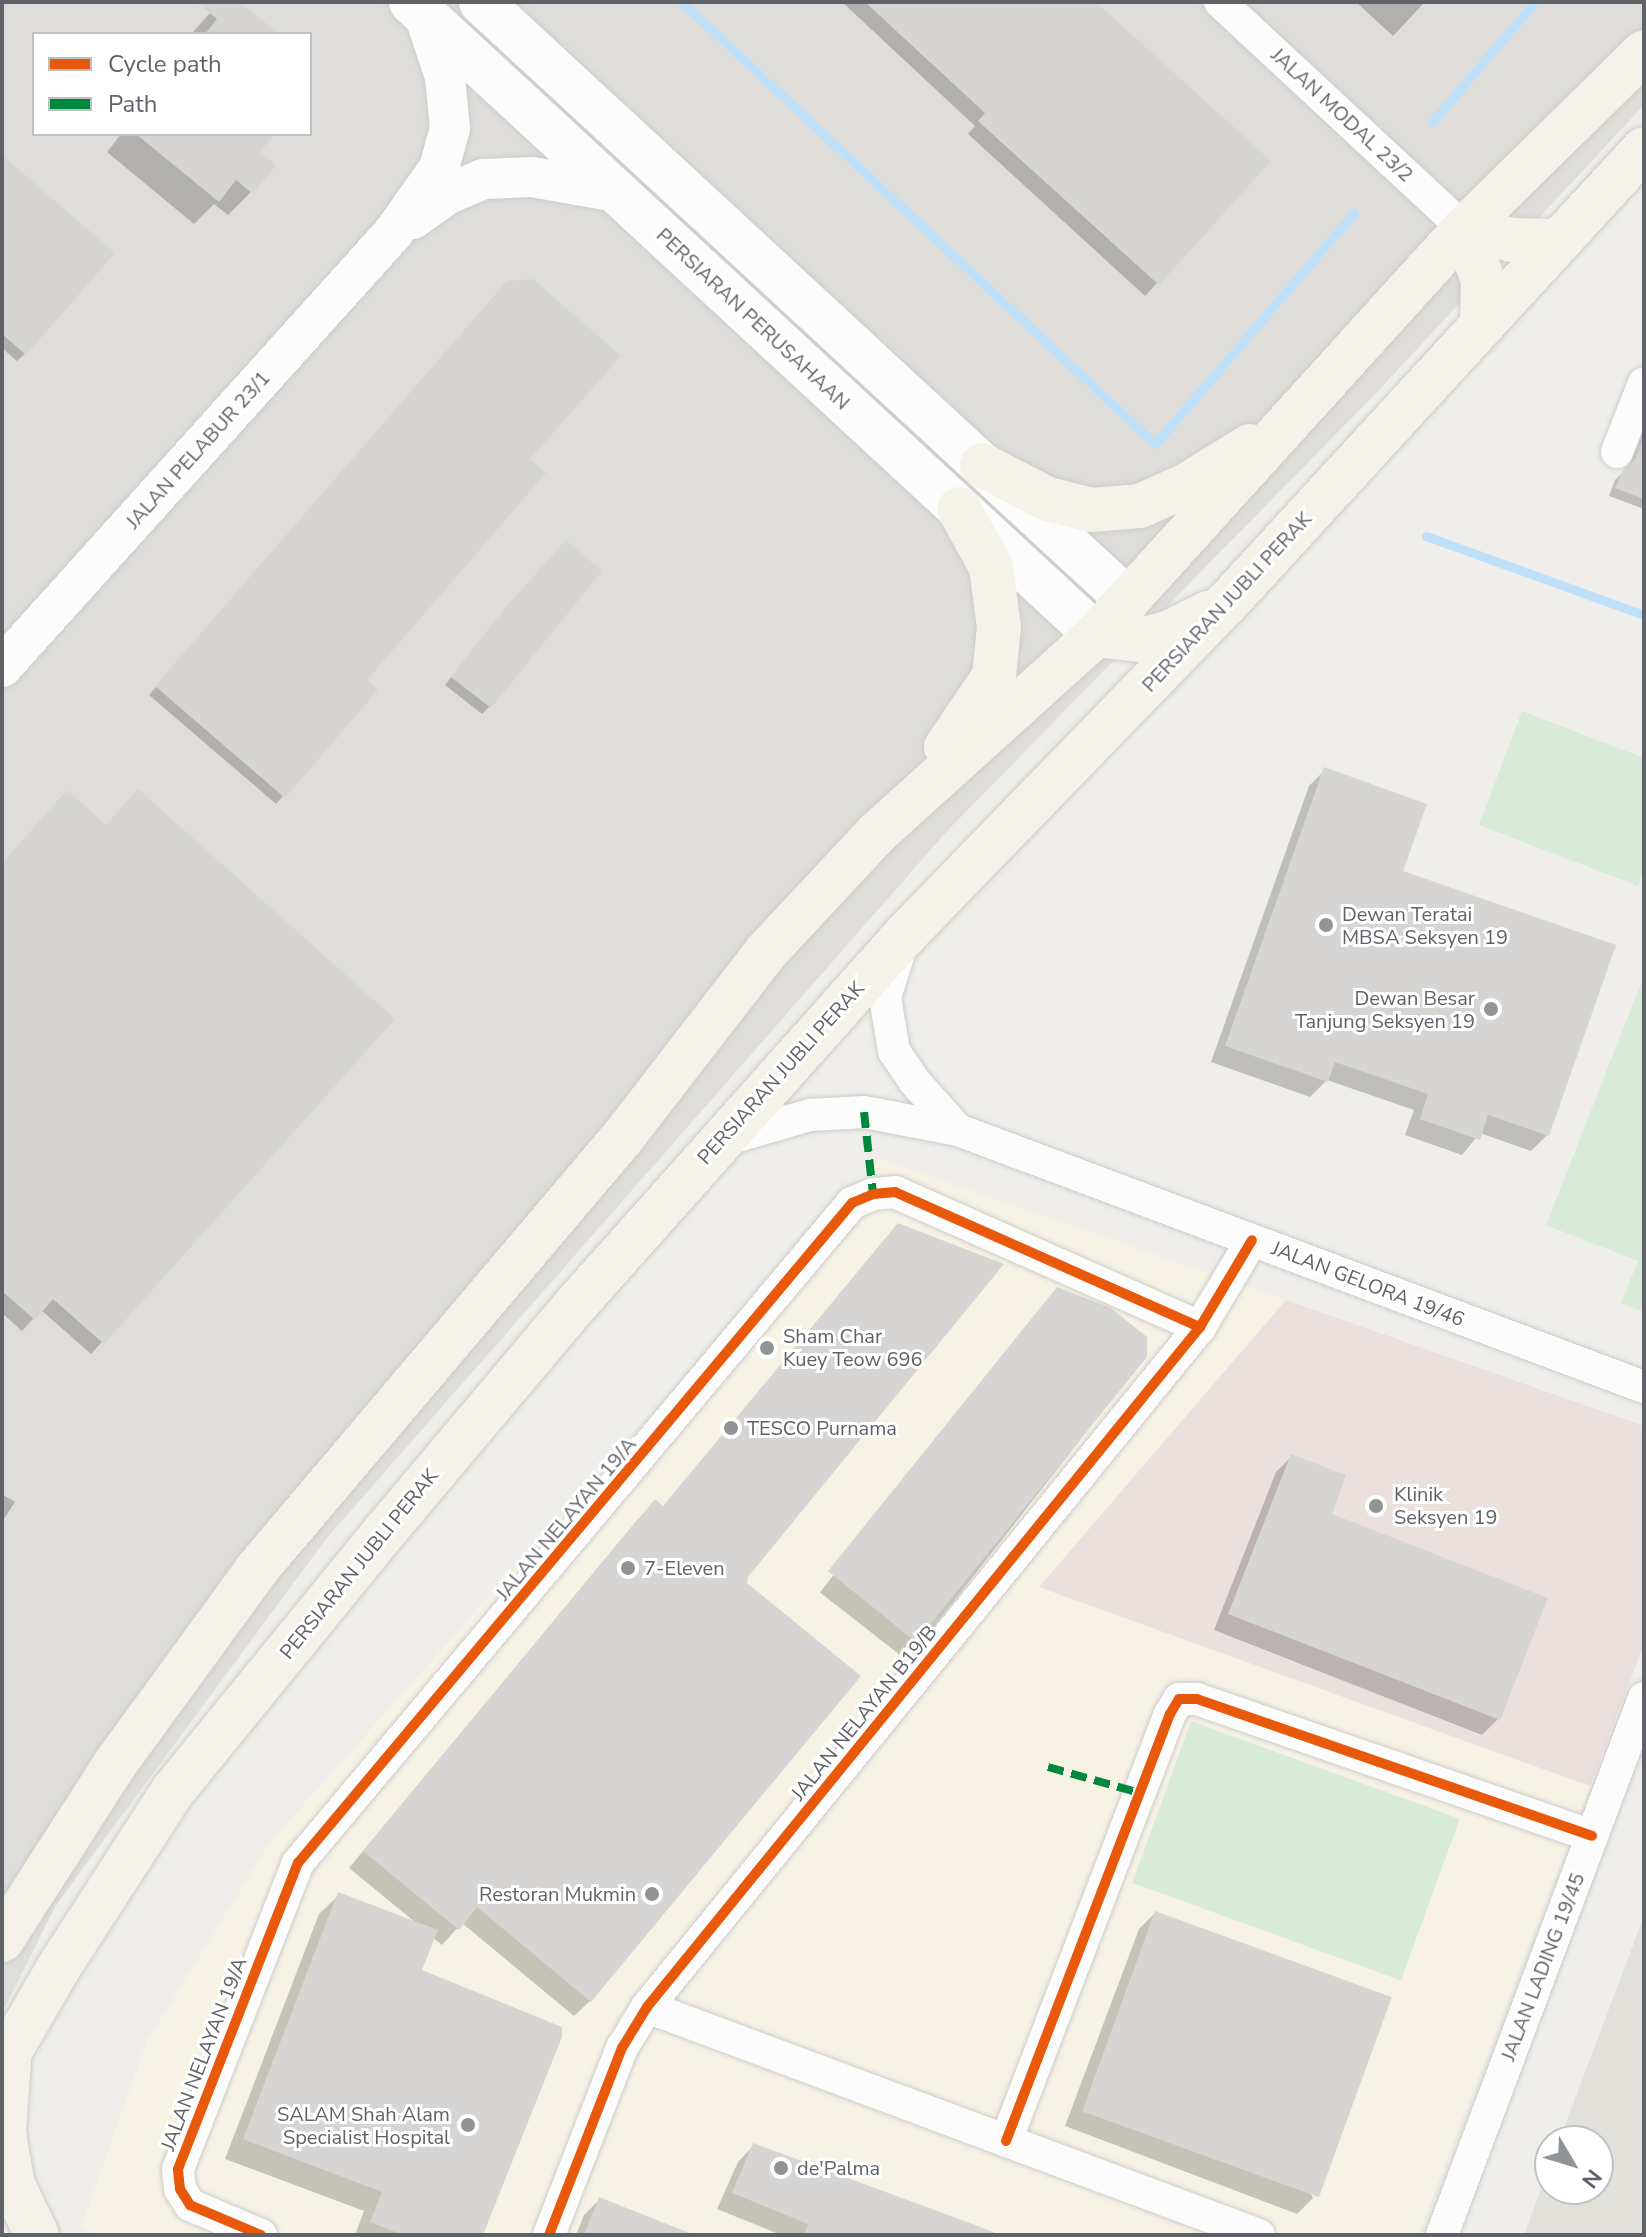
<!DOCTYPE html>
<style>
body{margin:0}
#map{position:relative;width:1646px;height:2237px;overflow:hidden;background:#efeeea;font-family:"Nunito Sans",sans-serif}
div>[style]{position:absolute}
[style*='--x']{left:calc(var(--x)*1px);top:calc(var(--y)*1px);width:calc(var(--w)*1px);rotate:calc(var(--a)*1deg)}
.commercial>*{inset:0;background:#f7f3e4}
.industrial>*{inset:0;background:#dfddda}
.education>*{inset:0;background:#e2e0da}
.medical>*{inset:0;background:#eae0de}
.green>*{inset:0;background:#d8ebd6;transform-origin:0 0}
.shadow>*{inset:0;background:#0003;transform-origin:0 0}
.stream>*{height:9px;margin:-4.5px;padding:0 4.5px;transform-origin:4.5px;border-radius:4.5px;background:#bfe0f9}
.building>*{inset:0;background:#d6d5d3;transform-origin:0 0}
.roads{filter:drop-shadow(0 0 2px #cbcccc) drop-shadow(0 0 2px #cbcccc)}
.minor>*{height:32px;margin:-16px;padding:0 16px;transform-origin:16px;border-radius:16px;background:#fdfcfc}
.tertiary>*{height:40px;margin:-20px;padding:0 20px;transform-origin:20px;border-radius:20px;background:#fdfcfc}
.secondary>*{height:44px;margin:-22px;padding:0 22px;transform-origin:22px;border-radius:22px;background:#fdfcfc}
.primary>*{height:44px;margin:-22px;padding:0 22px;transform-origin:22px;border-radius:22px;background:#f4f2e9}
.quiet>*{height:8px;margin-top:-4px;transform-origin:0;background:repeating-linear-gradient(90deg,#00873e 0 16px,transparent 0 24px)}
.cycleway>*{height:10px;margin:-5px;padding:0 5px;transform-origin:5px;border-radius:5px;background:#e8590c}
.dots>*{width:22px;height:22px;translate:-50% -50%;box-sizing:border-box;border:4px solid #fff;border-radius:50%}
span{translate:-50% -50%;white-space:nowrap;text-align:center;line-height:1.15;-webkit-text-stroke:6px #fff;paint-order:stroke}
.street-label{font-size:20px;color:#5f6368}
.poi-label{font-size:20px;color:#5f6368}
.left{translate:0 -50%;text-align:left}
.right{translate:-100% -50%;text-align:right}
.frame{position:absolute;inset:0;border:4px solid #5f6368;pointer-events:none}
.legend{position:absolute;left:32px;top:32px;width:280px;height:104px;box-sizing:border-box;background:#fff;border:2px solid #bfc1c3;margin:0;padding:10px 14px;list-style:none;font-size:24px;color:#5f6368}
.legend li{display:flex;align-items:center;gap:16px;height:40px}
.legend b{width:40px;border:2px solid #bfc1c3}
.north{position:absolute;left:1534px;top:2125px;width:80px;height:80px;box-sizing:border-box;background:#fff;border:2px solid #bfc1c3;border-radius:50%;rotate:128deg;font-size:22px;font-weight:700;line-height:32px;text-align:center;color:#5f6368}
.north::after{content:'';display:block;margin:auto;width:28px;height:36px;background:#919496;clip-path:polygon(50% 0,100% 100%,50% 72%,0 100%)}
</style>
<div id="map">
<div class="commercial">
<i style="clip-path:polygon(880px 1159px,1286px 1300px,1039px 1587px,1590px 1786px,1418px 2235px,100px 2235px,81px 2228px,147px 2041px,271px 1841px)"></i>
</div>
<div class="industrial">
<i style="clip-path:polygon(evenodd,2px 2px,1644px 2px,1644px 105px,1378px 391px,948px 830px,326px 1539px,56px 1905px,2px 2013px,2px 2px,34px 34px,310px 34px,310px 134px,34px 134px,34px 34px)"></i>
</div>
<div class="education">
<i style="clip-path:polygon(1644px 1916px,1644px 2235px,1524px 2235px,1550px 2165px,1550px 2189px,1598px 2189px,1598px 2141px,1559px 2141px)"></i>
</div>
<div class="medical">
<i style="clip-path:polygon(1286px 1300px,1644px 1426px,1644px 1644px,1590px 1786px,1039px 1587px)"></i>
</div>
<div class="green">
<i style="clip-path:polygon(1522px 711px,1644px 758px,1644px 869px,1638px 886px,1479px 825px)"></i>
<i style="clip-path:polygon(1644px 976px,1644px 1312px,1621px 1303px,1638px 1261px,1546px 1225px)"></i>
<i style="left:1191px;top:1721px;width:286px;height:172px;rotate:20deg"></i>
</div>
<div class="shadow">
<i style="clip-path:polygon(220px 2px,237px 2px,276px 34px,191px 34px)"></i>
<i style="clip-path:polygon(842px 2px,1093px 2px,1268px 162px,1145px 296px,968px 134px,975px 126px)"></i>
<i style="clip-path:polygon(1356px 2px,1425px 2px,1393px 36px)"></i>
<i style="clip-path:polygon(121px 134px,272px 134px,258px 152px,251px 192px,228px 215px,214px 204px,194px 224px,107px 152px)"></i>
<i style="clip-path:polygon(2px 158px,25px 354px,17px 361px,2px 348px)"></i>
<i style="clip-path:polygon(499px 291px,528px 460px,364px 680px,375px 691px,276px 804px,149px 695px)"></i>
<i style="clip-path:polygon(1644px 427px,1644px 509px,1609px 496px,1615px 480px,1628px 467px)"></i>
<i style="clip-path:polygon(498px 618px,490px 706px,482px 714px,445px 685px)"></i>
<i style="clip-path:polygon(1325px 770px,1547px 1135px,1531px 1151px,1480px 1133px,1462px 1155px,1405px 1135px,1414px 1110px,1327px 1080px,1310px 1097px,1211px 1062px,1309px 786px)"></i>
<i style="clip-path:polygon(105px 827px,392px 1019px,91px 1354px,41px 1310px,22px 1331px,2px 1313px,2px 864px)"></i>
<i style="left:1057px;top:1289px;width:111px;height:385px;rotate:38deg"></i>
<i style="clip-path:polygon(1292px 1456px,1329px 1515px,1498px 1719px,1482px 1735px,1214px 1630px,1276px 1472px)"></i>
<i style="clip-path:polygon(2px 1494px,15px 1502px,2px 1522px)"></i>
<i style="clip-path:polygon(639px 1518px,746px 1576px,590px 2001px,574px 2016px,462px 1923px,442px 1945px,433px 1938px,420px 1971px,481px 2235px,355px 2235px,364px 2211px,225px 2159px,319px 1914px,339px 1895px,415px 1922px,349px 1868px)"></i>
<i style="clip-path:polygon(1155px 1913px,1313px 2198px,1297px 2214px,1065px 2126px,1139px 1929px)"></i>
<i style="clip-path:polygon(754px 2145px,996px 2235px,781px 2235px,717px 2209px,738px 2162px)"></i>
<i style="clip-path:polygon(600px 2199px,690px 2235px,576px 2235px,584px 2215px)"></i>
</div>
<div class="stream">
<i style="--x:682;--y:2;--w:647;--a:43.06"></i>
<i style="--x:1155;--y:444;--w:305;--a:-49.3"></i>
<i style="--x:1432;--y:122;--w:158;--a:-49.4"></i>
<i style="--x:1426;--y:536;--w:232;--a:19.9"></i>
</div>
<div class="building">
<i style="clip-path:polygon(197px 2px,240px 2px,279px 34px,205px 34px,217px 19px)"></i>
<i style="clip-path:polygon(865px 2px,1096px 2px,1271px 161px,1159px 285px,978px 121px,985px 113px)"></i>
<i style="clip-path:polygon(136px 134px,275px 134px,260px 152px,276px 165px,253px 194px,236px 180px,219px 202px)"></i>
<i style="clip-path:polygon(2px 155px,115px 253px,26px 355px,2px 334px)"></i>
<i style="clip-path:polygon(533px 279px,621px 356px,530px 459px,546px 473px,367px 680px,378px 690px,285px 798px,155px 686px,507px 281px)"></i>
<i style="clip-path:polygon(1644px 435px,1644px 499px,1615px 488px,1623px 470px,1635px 459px)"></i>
<i style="clip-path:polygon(566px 540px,602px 571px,491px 708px,451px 677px,506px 607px)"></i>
<i style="clip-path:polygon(1324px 767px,1427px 804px,1403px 871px,1616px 945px,1549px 1136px,1488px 1115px,1480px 1140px,1420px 1119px,1428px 1094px,1335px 1062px,1328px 1082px,1225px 1046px)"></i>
<i style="clip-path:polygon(138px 789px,395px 1019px,104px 1344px,53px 1299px,35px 1320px,2px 1291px,2px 863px,67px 790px,106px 825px)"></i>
<i style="clip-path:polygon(898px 1223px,1004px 1264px,748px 1577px,747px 1583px,861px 1676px,591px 2002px,477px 1907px,459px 1930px,363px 1851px,655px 1499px,663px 1506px)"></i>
<i style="clip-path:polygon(1057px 1287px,1111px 1308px,1147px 1337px,1147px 1357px,916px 1642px,828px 1571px)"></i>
<i style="clip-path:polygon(1291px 1454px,1346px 1475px,1332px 1514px,1548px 1598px,1500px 1720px,1228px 1614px)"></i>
<i style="clip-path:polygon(338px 1892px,438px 1930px,422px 1970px,562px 2027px,562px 2037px,483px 2235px,403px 2235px,370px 2222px,382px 2192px,243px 2139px)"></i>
<i style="left:1155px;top:1911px;width:252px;height:213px;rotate:20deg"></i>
<i style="clip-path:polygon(753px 2143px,994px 2232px,994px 2235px,804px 2235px,808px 2224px,732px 2193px)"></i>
<i style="clip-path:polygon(599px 2197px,692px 2234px,691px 2235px,584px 2235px)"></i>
</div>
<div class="roads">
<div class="minor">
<i style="--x:1220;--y:2;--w:333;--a:42.9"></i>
<i style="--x:1617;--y:452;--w:74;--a:-68.6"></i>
<i style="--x:901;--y:947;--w:52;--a:107.7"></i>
<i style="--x:885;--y:997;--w:55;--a:80.5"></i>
<i style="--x:894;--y:1051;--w:36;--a:56"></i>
<i style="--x:914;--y:1081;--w:66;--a:48.1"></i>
<i style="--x:721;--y:1141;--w:93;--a:-16.3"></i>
<i style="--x:810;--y:1115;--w:54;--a:-3.2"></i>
<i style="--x:864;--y:1112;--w:96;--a:10.8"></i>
<i style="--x:958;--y:1130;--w:733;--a:20.54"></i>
<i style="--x:647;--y:2007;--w:653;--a:20.43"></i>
<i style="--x:1006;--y:2141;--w:457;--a:-69"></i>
<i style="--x:1170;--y:1714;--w:17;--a:-59"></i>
<i style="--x:1179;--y:1699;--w:18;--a:0"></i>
<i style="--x:1197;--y:1699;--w:418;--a:19.1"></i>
<i style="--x:261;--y:2235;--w:77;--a:-157.1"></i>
<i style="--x:190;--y:2205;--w:19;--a:-122"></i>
<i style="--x:180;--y:2189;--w:20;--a:-96"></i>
<i style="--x:178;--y:2169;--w:329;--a:-68.6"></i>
<i style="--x:298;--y:1863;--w:862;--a:-49.99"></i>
<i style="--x:852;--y:1203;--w:23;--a:-23"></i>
<i style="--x:873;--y:1194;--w:22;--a:-5"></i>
<i style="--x:895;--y:1192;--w:334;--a:23.9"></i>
<i style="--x:549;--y:2235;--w:201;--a:-68.7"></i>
<i style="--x:622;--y:2048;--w:48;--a:-58.6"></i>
<i style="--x:647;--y:2007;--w:876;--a:-50.88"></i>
<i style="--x:1200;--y:1327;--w:101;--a:-59.1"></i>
<i style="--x:1442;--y:2235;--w:574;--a:-69.39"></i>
</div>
<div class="tertiary">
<i style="--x:413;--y:219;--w:43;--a:-35.5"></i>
<i style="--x:448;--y:194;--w:39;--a:-23"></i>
<i style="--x:484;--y:179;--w:48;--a:-2.4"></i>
<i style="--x:532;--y:177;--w:85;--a:10.1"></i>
<i style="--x:2;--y:667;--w:584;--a:-47.98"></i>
<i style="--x:393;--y:233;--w:80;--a:-54.7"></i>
<i style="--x:439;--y:168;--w:41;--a:-74.6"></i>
<i style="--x:450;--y:128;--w:51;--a:-95.6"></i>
<i style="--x:445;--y:77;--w:66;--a:-108.4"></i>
</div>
<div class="secondary">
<i style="--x:411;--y:2;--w:933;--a:42.74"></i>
<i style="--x:481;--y:2;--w:881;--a:42.75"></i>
</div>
<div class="primary">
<i style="--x:1464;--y:229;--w:54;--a:69.6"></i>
<i style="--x:1483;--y:280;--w:45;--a:91.3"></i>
<i style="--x:1464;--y:229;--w:50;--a:12.7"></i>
<i style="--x:1513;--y:240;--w:46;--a:1.2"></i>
<i style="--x:982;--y:465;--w:74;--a:27.3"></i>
<i style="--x:1048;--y:499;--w:44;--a:14.3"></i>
<i style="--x:1091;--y:510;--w:49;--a:-4.7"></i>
<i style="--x:1140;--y:506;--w:51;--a:-24.1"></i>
<i style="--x:1187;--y:485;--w:74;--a:-31.8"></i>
<i style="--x:1096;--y:635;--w:43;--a:6.6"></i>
<i style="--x:1139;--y:640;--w:30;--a:-14"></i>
<i style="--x:1168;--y:633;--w:45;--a:-26.6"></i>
<i style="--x:946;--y:747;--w:86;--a:-55.9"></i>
<i style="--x:994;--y:676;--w:49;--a:-84.2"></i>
<i style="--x:999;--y:627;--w:61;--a:-97.6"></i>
<i style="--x:991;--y:567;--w:66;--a:-118.9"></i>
<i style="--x:2;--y:1940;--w:209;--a:-57.3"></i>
<i style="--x:115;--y:1764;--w:241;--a:-53.9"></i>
<i style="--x:257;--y:1569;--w:566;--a:-49.73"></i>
<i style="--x:623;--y:1137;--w:234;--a:-52.3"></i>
<i style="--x:766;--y:952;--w:163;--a:-47"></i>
<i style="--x:877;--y:833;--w:295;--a:-42.1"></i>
<i style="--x:1096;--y:635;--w:548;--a:-47.81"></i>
<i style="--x:1464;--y:229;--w:252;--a:-44.5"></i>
<i style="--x:10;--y:2047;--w:83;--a:94.1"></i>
<i style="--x:4;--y:2130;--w:23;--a:83"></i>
<i style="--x:7;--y:2153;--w:33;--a:79"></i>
<i style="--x:13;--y:2185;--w:55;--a:64.4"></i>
<i style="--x:2;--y:2065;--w:113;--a:-59.8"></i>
<i style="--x:59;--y:1967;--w:208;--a:-57.1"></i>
<i style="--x:172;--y:1792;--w:337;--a:-50.8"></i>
<i style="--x:385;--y:1531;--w:301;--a:-49.9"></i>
<i style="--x:579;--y:1301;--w:489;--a:-48.3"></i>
<i style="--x:904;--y:936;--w:463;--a:-45.9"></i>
<i style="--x:1226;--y:604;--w:618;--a:-47.43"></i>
</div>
</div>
<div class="quiet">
<i style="--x:864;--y:1112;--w:82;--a:83.7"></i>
<i style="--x:1048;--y:1767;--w:96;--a:15.8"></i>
</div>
<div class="cycleway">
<i style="--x:1006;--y:2141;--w:457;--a:-69"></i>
<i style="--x:1170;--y:1714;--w:17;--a:-59"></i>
<i style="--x:1179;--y:1699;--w:18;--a:0"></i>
<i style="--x:1197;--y:1699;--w:418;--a:19.1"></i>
<i style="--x:261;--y:2235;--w:77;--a:-157.1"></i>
<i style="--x:190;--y:2205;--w:19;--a:-122"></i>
<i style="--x:180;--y:2189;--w:20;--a:-96"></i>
<i style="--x:178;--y:2169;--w:329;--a:-68.6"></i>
<i style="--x:298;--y:1863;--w:862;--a:-49.99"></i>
<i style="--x:852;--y:1203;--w:23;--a:-23"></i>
<i style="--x:873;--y:1194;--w:22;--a:-5"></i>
<i style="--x:895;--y:1192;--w:334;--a:23.9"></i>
<i style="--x:549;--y:2235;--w:201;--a:-68.7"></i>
<i style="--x:622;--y:2048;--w:48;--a:-58.6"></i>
<i style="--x:647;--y:2007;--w:876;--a:-50.88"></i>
<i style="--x:1200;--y:1327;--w:101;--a:-59.1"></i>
</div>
<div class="dots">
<i style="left:1326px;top:925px;background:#919496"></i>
<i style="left:1491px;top:1009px;background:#919496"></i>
<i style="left:767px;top:1348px;background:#919496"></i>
<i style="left:731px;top:1428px;background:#919496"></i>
<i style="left:1376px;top:1506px;background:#919496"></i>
<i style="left:628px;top:1568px;background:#919496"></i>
<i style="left:652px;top:1894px;background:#919496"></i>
<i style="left:468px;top:2125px;background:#919496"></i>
<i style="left:781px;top:2168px;background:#919496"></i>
</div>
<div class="street-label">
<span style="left:1342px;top:115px;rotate:43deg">JALAN MODAL 23/2</span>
<span style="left:753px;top:319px;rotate:43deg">PERSIARAN PERUSAHAAN</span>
<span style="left:198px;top:450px;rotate:-48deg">JALAN PELABUR 23/1</span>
<span style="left:1227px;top:602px;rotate:-47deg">PERSIARAN JUBLI PERAK</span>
<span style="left:781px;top:1073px;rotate:-48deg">PERSIARAN JUBLI PERAK</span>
<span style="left:1368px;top:1284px;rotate:21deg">JALAN GELORA 19/46</span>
<span style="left:566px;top:1519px;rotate:-50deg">JALAN NELAYAN 19/A</span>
<span style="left:359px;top:1564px;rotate:-51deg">PERSIARAN JUBLI PERAK</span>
<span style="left:864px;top:1713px;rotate:-51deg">JALAN NELAYAN B19/B</span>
<span style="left:1543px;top:1967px;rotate:-69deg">JALAN LADING 19/45</span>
<span style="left:204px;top:2054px;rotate:-69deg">JALAN NELAYAN 19/A</span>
</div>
<div class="poi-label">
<span class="left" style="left:1342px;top:926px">Dewan Teratai<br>MBSA Seksyen 19</span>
<span class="right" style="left:1475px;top:1010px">Dewan Besar<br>Tanjung Seksyen 19</span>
<span class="left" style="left:783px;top:1348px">Sham Char<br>Kuey Teow 696</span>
<span class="left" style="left:747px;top:1428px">TESCO Purnama</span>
<span class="left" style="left:1394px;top:1506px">Klinik<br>Seksyen 19</span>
<span class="left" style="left:644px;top:1568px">7-Eleven</span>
<span class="right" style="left:636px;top:1894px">Restoran Mukmin</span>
<span class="right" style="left:450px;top:2126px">SALAM Shah Alam<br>Specialist Hospital</span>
<span class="left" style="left:797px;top:2168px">de'Palma</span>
</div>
<div class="frame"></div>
<ul class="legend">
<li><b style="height:10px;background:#e8590c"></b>Cycle path</li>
<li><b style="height:10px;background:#00873e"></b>Path</li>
</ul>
<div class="north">N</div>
</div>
